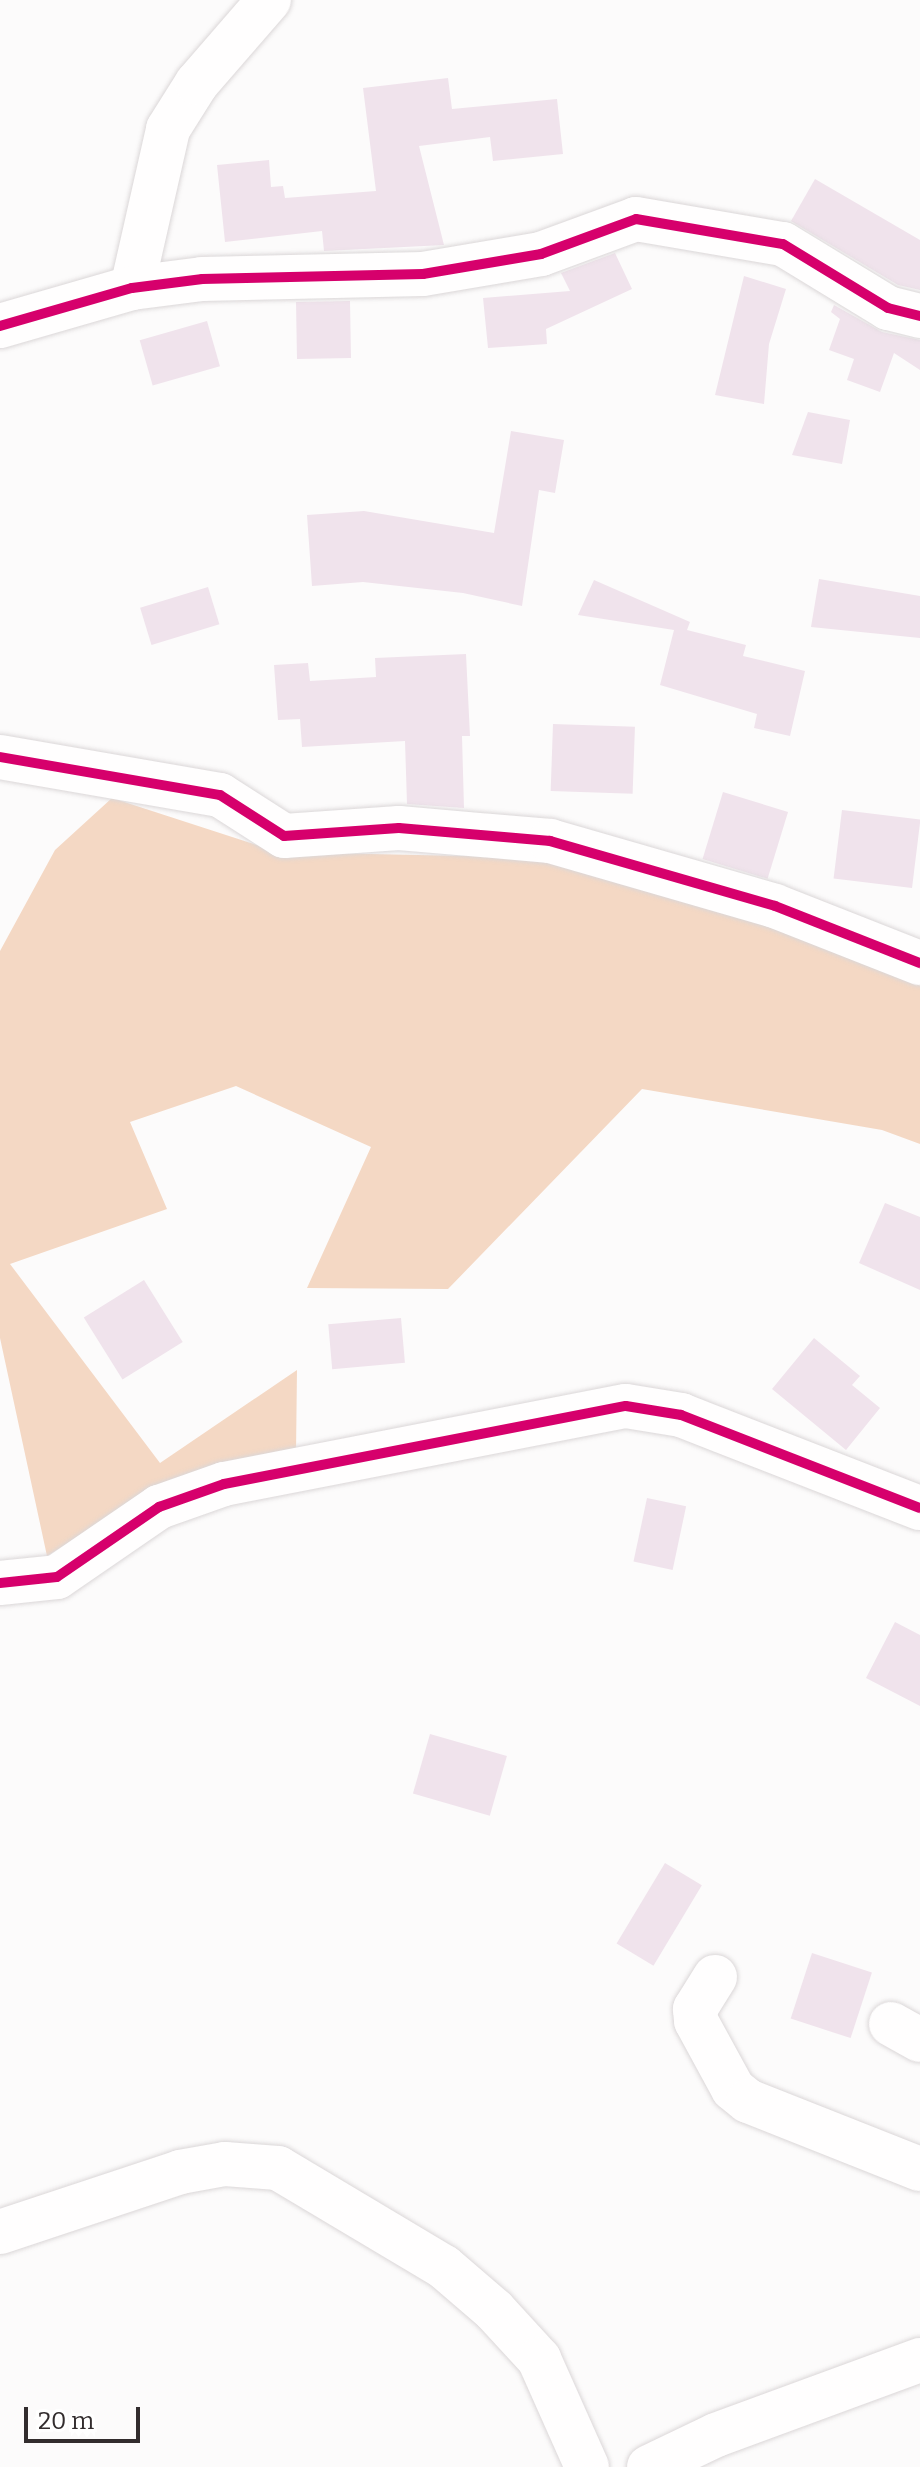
<!DOCTYPE html>
<style>
body{margin:0}
#map{position:relative;width:920px;height:2467px;overflow:hidden;background:#fcfbfb;font-family:Bitter,serif}
div>[style]{position:absolute}
[style*='--x']{left:calc(var(--x)*1px);top:calc(var(--y)*1px);width:calc(var(--w)*1px);rotate:calc(var(--a)*1deg)}
.green>*{inset:0;background:#f4d8c4}
.building>*{inset:0;background:#f0e3ec;transform-origin:0 0}
.roads{filter:drop-shadow(0 0 2px #dbd7d8) drop-shadow(0 0 2px #dbd7d8)}
.minor>*{height:44px;margin:-22px;padding:0 22px;transform-origin:22px;border-radius:22px;background:#fffefe}
.cycleway>*{height:10px;margin:-5px;padding:0 5px;transform-origin:5px;border-radius:5px;background:#d6006c}
span{translate:-50% -50%;white-space:nowrap;text-align:center;line-height:1.15;-webkit-text-stroke:7px #fff;paint-order:stroke}
.scale{position:absolute;left:24px;top:2407px;width:116px;height:36px;box-sizing:border-box;border:4px solid #322c2d;border-top:0;padding-left:10px;font-size:24px;line-height:28px;white-space:nowrap;color:#322c2d;-webkit-text-stroke:6px #fff;paint-order:stroke}
</style>
<div id="map">
<div class="green">
<i style="clip-path:polygon(112px 798px,278px 852px,555px 858px,920px 976px,920px 1144px,882px 1130px,642px 1089px,448px 1289px,307px 1288px,371px 1147px,236px 1086px,130px 1122px,167px 1209px,10px 1264px,160px 1463px,297px 1370px,296px 1453px,98px 1524px,47px 1556px,0 1338px,0 951px,55px 850px)"></i>
</div>
<div class="building">
<i style="clip-path:polygon(448px 78px,452px 109px,557px 99px,563px 154px,493px 161px,490px 137px,419px 146px,444px 245px,324px 251px,322px 231px,225px 242px,217px 165px,269px 160px,271px 187px,283px 186px,285px 198px,376px 191px,363px 88px)"></i>
<i style="clip-path:polygon(815px 179px,920px 240px,920px 290px,898px 285px,791px 221px)"></i>
<i style="clip-path:polygon(615px 253px,632px 289px,546px 329px,547px 344px,488px 348px,483px 298px,570px 291px,561px 273px)"></i>
<i style="clip-path:polygon(744px 276px,786px 289px,769px 344px,764px 404px,715px 395px)"></i>
<i style="left:350px;top:301px;width:57px;height:54px;rotate:89deg"></i>
<i style="clip-path:polygon(834px 305px,882px 332px,920px 340px,920px 370px,894px 353px,880px 392px,847px 380px,854px 359px,829px 350px,840px 319px,831px 312px)"></i>
<i style="left:207px;top:321px;width:47px;height:70px;rotate:74deg"></i>
<i style="clip-path:polygon(808px 412px,850px 420px,842px 464px,792px 455px)"></i>
<i style="clip-path:polygon(511px 431px,564px 440px,555px 493px,539px 490px,522px 606px,463px 593px,363px 582px,312px 586px,307px 515px,364px 511px,494px 533px)"></i>
<i style="clip-path:polygon(819px 579px,920px 596px,920px 638px,811px 627px)"></i>
<i style="clip-path:polygon(594px 580px,690px 622px,687px 630px,746px 645px,743px 656px,805px 671px,790px 736px,754px 728px,757px 714px,660px 685px,674px 630px,578px 615px)"></i>
<i style="left:208px;top:587px;width:39px;height:71px;rotate:73deg"></i>
<i style="clip-path:polygon(466px 654px,470px 736px,462px 736px,464px 808px,407px 804px,405px 741px,302px 747px,300px 719px,278px 720px,274px 665px,308px 663px,310px 681px,376px 677px,375px 658px)"></i>
<i style="left:553px;top:724px;width:82px;height:67px;rotate:2deg"></i>
<i style="left:723px;top:792px;width:68px;height:70px;rotate:17deg"></i>
<i style="left:842px;top:810px;width:79px;height:69px;rotate:7deg"></i>
<i style="clip-path:polygon(885px 1203px,920px 1217px,920px 1290px,859px 1263px)"></i>
<i style="left:144px;top:1280px;width:73px;height:71px;rotate:58deg"></i>
<i style="left:401px;top:1318px;width:45px;height:73px;rotate:85deg"></i>
<i style="clip-path:polygon(814px 1338px,860px 1376px,852px 1385px,880px 1408px,846px 1450px,772px 1389px)"></i>
<i style="left:647px;top:1498px;width:40px;height:65px;rotate:12deg"></i>
<i style="clip-path:polygon(895px 1622px,920px 1635px,920px 1706px,866px 1678px)"></i>
<i style="left:430px;top:1734px;width:80px;height:62px;rotate:16deg"></i>
<i style="left:665px;top:1863px;width:43px;height:94px;rotate:31deg"></i>
<i style="left:812px;top:1953px;width:63px;height:69px;rotate:18deg"></i>
</div>
<div class="roads">
<div class="minor">
<i style="--x:132;--y:288;--w:163;--a:-77.2"></i>
<i style="--x:168;--y:129;--w:54;--a:-57.8"></i>
<i style="--x:197;--y:83;--w:110;--a:-49.1"></i>
<i style="--x:0;--y:326;--w:137;--a:-16.1"></i>
<i style="--x:132;--y:288;--w:71;--a:-7.3"></i>
<i style="--x:202;--y:279;--w:221;--a:-1.3"></i>
<i style="--x:423;--y:274;--w:120;--a:-9.6"></i>
<i style="--x:541;--y:254;--w:101;--a:-20.2"></i>
<i style="--x:636;--y:219;--w:149;--a:9.7"></i>
<i style="--x:783;--y:244;--w:123;--a:31.4"></i>
<i style="--x:888;--y:308;--w:33;--a:14"></i>
<i style="--x:0;--y:757;--w:223;--a:9.8"></i>
<i style="--x:220;--y:795;--w:76;--a:32.6"></i>
<i style="--x:284;--y:836;--w:115;--a:-4"></i>
<i style="--x:399;--y:828;--w:152;--a:4.9"></i>
<i style="--x:550;--y:841;--w:234;--a:16.1"></i>
<i style="--x:775;--y:906;--w:156;--a:21.5"></i>
<i style="--x:0;--y:1583;--w:57;--a:-6"></i>
<i style="--x:57;--y:1577;--w:124;--a:-34.5"></i>
<i style="--x:159;--y:1507;--w:69;--a:-19.5"></i>
<i style="--x:224;--y:1484;--w:409;--a:-11"></i>
<i style="--x:626;--y:1406;--w:56;--a:9.3"></i>
<i style="--x:681;--y:1415;--w:256;--a:21.3"></i>
<i style="--x:715;--y:1977;--w:38;--a:122"></i>
<i style="--x:695;--y:2009;--w:12;--a:85"></i>
<i style="--x:696;--y:2021;--w:77;--a:61.4"></i>
<i style="--x:733;--y:2089;--w:19;--a:39"></i>
<i style="--x:748;--y:2101;--w:185;--a:21.6"></i>
<i style="--x:891;--y:2024;--w:33;--a:29"></i>
<i style="--x:0;--y:2232;--w:190;--a:-18.4"></i>
<i style="--x:180;--y:2172;--w:46;--a:-10.1"></i>
<i style="--x:225;--y:2164;--w:53;--a:4.3"></i>
<i style="--x:278;--y:2168;--w:193;--a:30.8"></i>
<i style="--x:444;--y:2267;--w:66;--a:40.7"></i>
<i style="--x:494;--y:2310;--w:67;--a:47.4"></i>
<i style="--x:539;--y:2359;--w:118;--a:66"></i>
<i style="--x:649;--y:2467;--w:74;--a:-25.5"></i>
<i style="--x:716;--y:2435;--w:217;--a:-20.2"></i>
</div>
</div>
<div class="cycleway">
<i style="--x:0;--y:326;--w:137;--a:-16.1"></i>
<i style="--x:132;--y:288;--w:71;--a:-7.3"></i>
<i style="--x:202;--y:279;--w:221;--a:-1.3"></i>
<i style="--x:423;--y:274;--w:120;--a:-9.6"></i>
<i style="--x:541;--y:254;--w:101;--a:-20.2"></i>
<i style="--x:636;--y:219;--w:149;--a:9.7"></i>
<i style="--x:783;--y:244;--w:123;--a:31.4"></i>
<i style="--x:888;--y:308;--w:33;--a:14"></i>
<i style="--x:0;--y:757;--w:223;--a:9.8"></i>
<i style="--x:220;--y:795;--w:76;--a:32.6"></i>
<i style="--x:284;--y:836;--w:115;--a:-4"></i>
<i style="--x:399;--y:828;--w:152;--a:4.9"></i>
<i style="--x:550;--y:841;--w:234;--a:16.1"></i>
<i style="--x:775;--y:906;--w:156;--a:21.5"></i>
<i style="--x:0;--y:1583;--w:57;--a:-6"></i>
<i style="--x:57;--y:1577;--w:124;--a:-34.5"></i>
<i style="--x:159;--y:1507;--w:69;--a:-19.5"></i>
<i style="--x:224;--y:1484;--w:409;--a:-11"></i>
<i style="--x:626;--y:1406;--w:56;--a:9.3"></i>
<i style="--x:681;--y:1415;--w:256;--a:21.3"></i>
</div>
<div class="scale">20 m</div>
</div>
